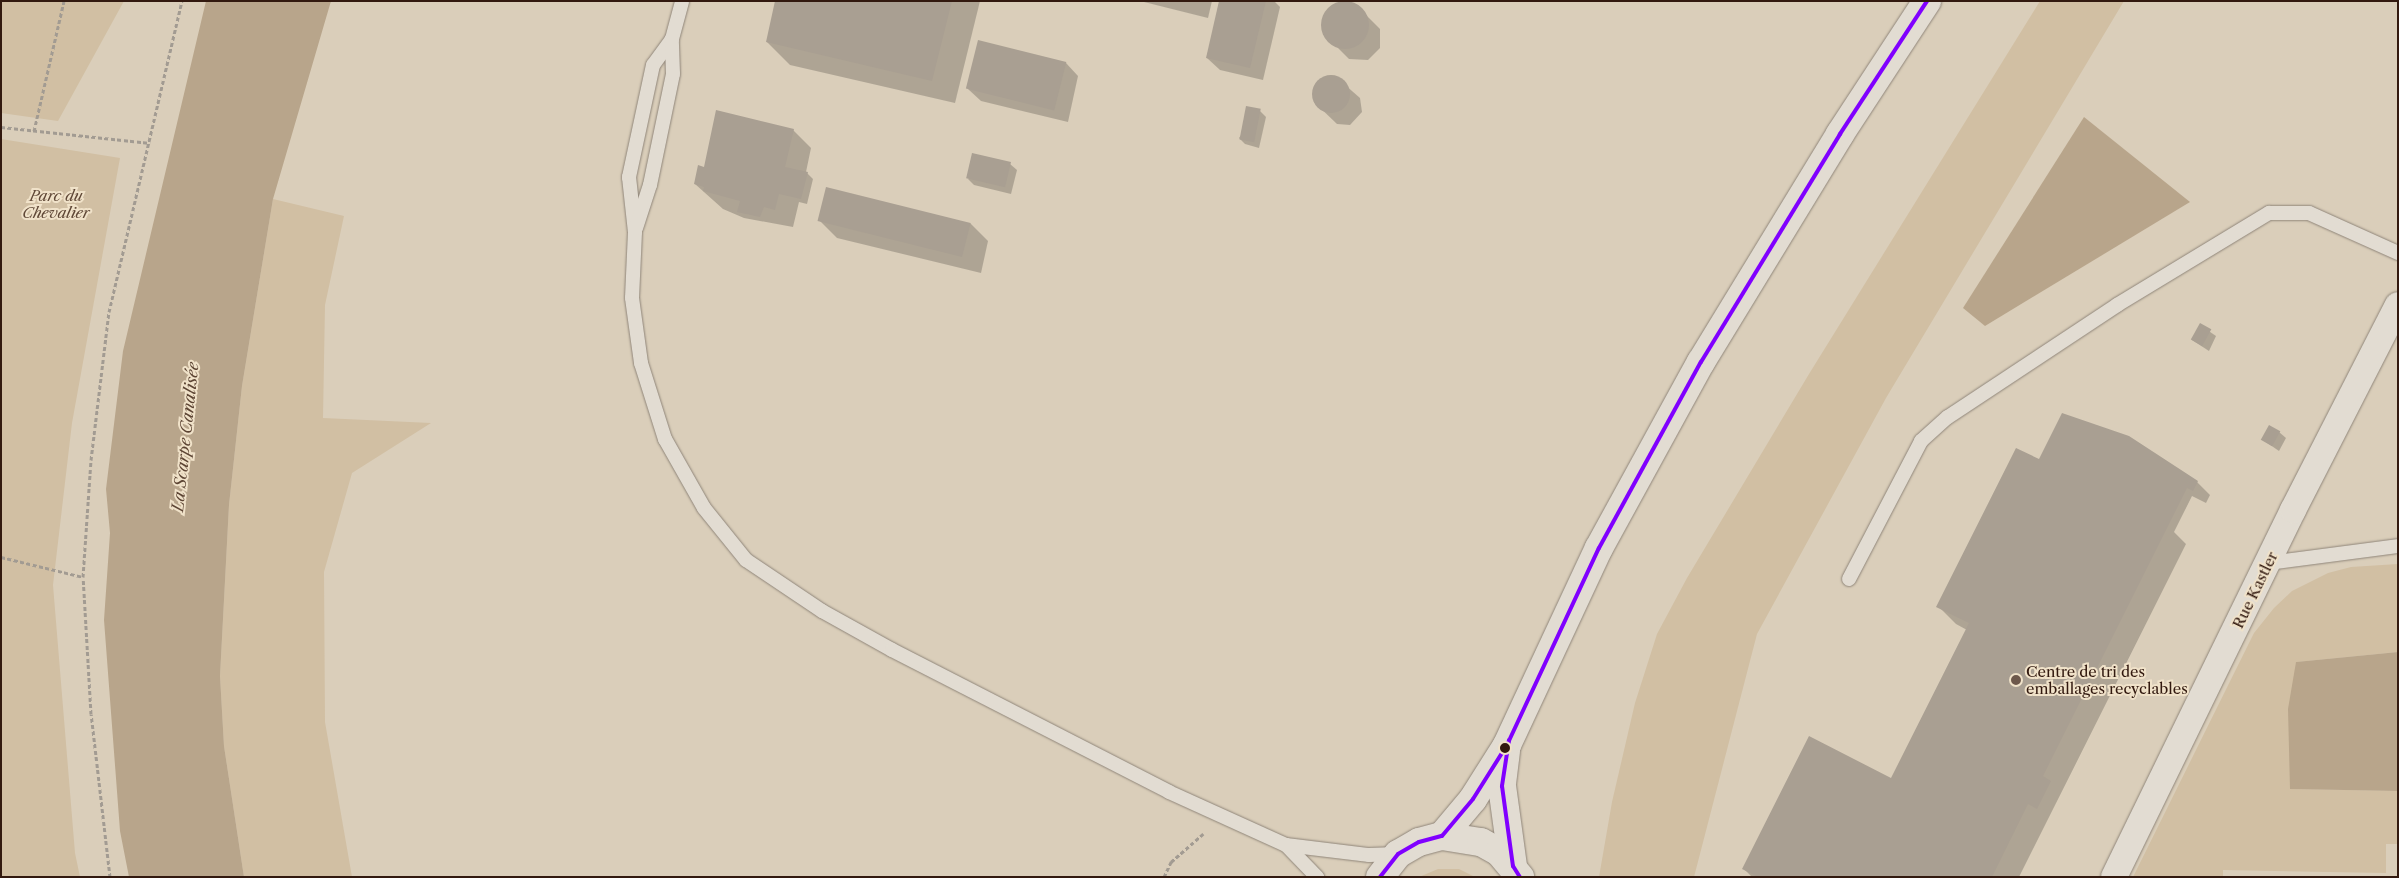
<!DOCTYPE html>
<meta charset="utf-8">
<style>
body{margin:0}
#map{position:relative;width:2399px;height:878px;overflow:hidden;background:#daceba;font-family:"Libre Caslon Text",serif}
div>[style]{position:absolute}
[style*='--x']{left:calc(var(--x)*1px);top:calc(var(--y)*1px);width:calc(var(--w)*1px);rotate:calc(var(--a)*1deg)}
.green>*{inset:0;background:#d1bfa3}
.water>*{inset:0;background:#b8a58b}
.shadow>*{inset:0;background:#0003}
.building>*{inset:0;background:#a99f92;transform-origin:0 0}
.round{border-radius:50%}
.path>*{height:3px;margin-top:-1.5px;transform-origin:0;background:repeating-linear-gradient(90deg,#a29b92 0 4px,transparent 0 6.5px)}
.roads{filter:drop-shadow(0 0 1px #8f8579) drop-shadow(0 0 1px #8f8579)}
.service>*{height:14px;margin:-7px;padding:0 7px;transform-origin:7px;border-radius:7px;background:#e2dcd2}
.minor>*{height:26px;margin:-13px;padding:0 13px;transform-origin:13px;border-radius:13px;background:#e2dcd2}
.tertiary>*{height:28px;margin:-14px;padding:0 14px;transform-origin:14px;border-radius:14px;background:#e2dcd2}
.bus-1>*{height:4px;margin:-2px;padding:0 2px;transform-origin:2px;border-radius:2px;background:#8000ff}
.dots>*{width:14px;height:14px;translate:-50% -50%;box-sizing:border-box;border:2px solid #f0e2c9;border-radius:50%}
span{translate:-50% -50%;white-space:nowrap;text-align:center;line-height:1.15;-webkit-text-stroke:4px #f0e2c9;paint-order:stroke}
.park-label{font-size:15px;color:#5f4736;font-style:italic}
.street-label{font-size:15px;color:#32190f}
.poi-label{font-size:15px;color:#32190f}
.left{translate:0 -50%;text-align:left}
.water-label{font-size:16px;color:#5c4433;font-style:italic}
.frame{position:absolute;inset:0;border:2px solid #32190f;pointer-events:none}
</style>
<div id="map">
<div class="green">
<i style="clip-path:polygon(1px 1px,124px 1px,58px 121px,1px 113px)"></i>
<i style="clip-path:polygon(2040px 1px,2124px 1px,1886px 398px,1757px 634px,1694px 877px,1599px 877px,1612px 802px,1635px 703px,1657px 634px,1687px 578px,1809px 374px)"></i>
<i style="clip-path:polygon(1px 139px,120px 158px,72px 423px,53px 585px,75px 853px,80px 877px,1px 877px)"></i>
<i style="clip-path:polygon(273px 199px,344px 216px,325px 305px,323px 418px,431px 423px,352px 473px,324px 572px,325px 722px,352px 877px,244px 877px,224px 746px,220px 676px,229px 505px,242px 386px)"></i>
<i style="clip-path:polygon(2398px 564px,2398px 652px,2296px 662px,2291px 789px,2398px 791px,2398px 844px,2386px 844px,2386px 873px,2223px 870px,2223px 877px,2133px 877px,2254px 633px,2274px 608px,2292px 591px,2328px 573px,2351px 567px)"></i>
<i style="clip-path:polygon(1438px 869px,1459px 869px,1475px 877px,1419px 877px)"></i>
</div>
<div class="water">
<i style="clip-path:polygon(206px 1px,331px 1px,273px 199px,242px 386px,229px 505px,220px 676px,224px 746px,244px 877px,129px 877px,120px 831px,104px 620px,110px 533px,106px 489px,123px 351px)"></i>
<i style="clip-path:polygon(2084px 117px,2190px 202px,1985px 326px,1963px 308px)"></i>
<i style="clip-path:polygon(2398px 652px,2398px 791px,2290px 789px,2288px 709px,2296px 662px)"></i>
</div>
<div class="shadow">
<i style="clip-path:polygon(777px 1px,980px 1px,955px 103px,790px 65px,767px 42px)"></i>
<i style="clip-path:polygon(1140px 1px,1212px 1px,1208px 18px)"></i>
<i style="clip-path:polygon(1220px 1px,1274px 1px,1280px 7px,1263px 80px,1220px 70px,1207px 58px)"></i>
<i style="clip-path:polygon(1338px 3px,1355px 4px,1380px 29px,1380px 48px,1368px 60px,1349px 59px,1324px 34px,1324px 16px)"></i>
<i style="clip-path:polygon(1066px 63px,1078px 76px,1068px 122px,981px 101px,968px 89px)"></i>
<i style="clip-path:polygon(1336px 77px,1360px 98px,1362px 112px,1350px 125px,1337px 124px,1314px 102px,1313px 89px,1322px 78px)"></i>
<i style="clip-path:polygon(1260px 111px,1266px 117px,1259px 148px,1245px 144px,1239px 138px)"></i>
<i style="clip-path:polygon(793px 130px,811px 148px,806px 172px,813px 179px,807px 204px,799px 202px,793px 227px,744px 218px,723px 209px,695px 184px,705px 168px)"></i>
<i style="clip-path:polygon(1010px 164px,1017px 170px,1011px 194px,974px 185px,968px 179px)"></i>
<i style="clip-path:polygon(819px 220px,970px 223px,988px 241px,981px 273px,837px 238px)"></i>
<i style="clip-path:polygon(2200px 325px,2216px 336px,2209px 351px,2192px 340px)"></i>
<i style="clip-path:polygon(2279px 432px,2286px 438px,2279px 451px,2263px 440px)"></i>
<i style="clip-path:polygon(2128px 438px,2197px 482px,2210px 495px,2206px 503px,2192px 496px,2174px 532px,2186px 544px,2019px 877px,1752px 877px,1744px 869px,1892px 779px,1967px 630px,1956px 624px,1938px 606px,2039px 461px)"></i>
</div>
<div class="building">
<i class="round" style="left:1321px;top:1px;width:48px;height:48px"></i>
<i style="clip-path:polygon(775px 1px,952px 1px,932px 81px,766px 42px)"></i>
<i style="clip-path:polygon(1219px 1px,1266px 1px,1250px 68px,1206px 58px)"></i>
<i style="left:978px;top:40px;width:91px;height:50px;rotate:14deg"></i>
<i class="round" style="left:1312px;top:75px;width:38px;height:38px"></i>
<i style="left:1246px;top:106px;width:15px;height:34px;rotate:11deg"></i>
<i style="clip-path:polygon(716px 110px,794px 129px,785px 167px,808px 172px,801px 199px,779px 194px,775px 210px,764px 207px,760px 217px,737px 212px,740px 201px,703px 191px,704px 187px,694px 184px,698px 165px,704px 167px)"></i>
<i style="left:972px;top:153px;width:40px;height:26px;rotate:13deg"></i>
<i style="left:826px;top:187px;width:149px;height:35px;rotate:14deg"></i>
<i style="left:2200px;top:323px;width:13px;height:19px;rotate:29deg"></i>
<i style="clip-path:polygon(2062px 413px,2129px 436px,2198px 481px,2193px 491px,2187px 488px,2043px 776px,2051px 781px,2037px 809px,2028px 804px,1992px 877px,1758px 877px,1742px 869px,1809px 736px,1891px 778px,1969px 623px,1936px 607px,2016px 448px,2039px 459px)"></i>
<i style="left:2269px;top:425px;width:13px;height:17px;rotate:29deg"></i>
</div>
<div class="path">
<i style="--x:1;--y:127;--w:150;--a:6.1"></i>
<i style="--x:34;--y:131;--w:133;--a:-77"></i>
<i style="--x:1;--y:557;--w:84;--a:13.7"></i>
<i style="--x:110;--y:877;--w:164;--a:-96.6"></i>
<i style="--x:91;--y:714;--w:137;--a:-93.3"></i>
<i style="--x:83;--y:577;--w:117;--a:-86.1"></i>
<i style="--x:91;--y:460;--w:149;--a:-83.1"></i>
<i style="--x:109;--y:312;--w:319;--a:-76.8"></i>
<i style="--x:1164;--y:877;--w:17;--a:-65"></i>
<i style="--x:1171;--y:862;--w:43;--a:-41.2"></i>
</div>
<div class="roads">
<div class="service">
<i style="--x:672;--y:39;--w:32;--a:126"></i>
<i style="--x:653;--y:65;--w:115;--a:102.1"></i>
<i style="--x:629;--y:177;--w:55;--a:83.8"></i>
<i style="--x:635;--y:232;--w:66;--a:92.6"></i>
<i style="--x:632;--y:298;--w:66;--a:82.1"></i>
<i style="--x:641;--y:363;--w:80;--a:72.5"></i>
<i style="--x:665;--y:439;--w:79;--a:60.5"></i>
<i style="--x:704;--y:508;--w:67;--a:51.1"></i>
<i style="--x:746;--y:560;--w:92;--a:33.9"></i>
<i style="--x:822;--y:611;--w:80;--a:29.1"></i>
<i style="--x:892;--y:650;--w:311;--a:27.1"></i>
<i style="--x:1169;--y:792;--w:128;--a:24.4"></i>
<i style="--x:1286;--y:845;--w:45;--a:45.9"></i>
<i style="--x:636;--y:228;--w:45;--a:-72"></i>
<i style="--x:650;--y:185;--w:113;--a:-78.3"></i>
<i style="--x:673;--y:74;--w:35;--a:-92"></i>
<i style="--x:672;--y:39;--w:39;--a:-75"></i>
<i style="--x:2269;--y:563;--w:130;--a:-7.5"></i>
<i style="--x:1849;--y:579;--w:156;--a:-62.4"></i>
<i style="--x:1921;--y:441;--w:36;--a:-42"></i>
<i style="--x:1948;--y:417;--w:203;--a:-33.5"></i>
<i style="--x:2117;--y:305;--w:178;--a:-31.2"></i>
<i style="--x:2269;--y:213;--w:40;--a:0"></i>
<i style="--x:2309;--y:213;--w:98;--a:24.2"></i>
<i style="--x:1286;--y:845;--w:84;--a:6.9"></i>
<i style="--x:1369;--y:855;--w:28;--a:-2"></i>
</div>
<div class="minor">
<i style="--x:2114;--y:877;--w:408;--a:-64"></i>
<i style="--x:2293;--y:510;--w:230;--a:-62.9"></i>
</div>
<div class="tertiary">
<i style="--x:1506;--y:751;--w:35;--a:97"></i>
<i style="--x:1502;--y:786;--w:81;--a:82.2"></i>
<i style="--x:1442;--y:836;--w:48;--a:-50"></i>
<i style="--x:1473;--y:799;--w:64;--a:-57.8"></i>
<i style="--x:1507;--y:745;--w:217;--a:-65"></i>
<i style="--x:1599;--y:548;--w:212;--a:-61.3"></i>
<i style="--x:1701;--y:362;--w:267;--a:-58.6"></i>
<i style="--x:1840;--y:134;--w:159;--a:-56.8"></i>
<i style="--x:1380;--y:877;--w:29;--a:-52"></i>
<i style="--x:1398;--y:854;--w:24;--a:-30"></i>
<i style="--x:1419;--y:842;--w:24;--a:-15"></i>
<i style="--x:1442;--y:836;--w:39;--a:9"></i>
<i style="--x:1481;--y:842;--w:21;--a:29"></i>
<i style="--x:1499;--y:852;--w:33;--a:50"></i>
</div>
</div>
<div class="bus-1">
<i style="--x:1509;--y:740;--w:47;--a:98.7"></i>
<i style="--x:1502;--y:786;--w:81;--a:82.2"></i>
<i style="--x:1513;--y:866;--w:13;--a:58"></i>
<i style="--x:1380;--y:877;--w:29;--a:-52"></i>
<i style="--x:1398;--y:854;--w:24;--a:-30"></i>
<i style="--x:1419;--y:842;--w:24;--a:-15"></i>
<i style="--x:1442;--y:836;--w:48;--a:-50"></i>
<i style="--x:1473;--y:799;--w:64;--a:-57.8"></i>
<i style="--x:1507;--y:745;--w:217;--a:-65"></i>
<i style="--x:1599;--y:548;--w:212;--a:-61.3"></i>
<i style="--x:1701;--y:362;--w:267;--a:-58.6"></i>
<i style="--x:1840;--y:134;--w:159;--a:-56.8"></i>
</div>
<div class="dots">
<i style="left:2016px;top:680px;background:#6d584b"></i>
<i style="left:1505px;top:748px;background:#32190f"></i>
</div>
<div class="park-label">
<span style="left:56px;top:204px">Parc du<br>Chevalier</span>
</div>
<div class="street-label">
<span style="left:2255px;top:590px;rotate:-64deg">Rue Kastler</span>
</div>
<div class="poi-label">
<span class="left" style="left:2026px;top:680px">Centre de tri des<br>emballages recyclables</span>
</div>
<div class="water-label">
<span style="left:185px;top:437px;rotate:-84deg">La Scarpe Canalisée</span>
</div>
<div class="frame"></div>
</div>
